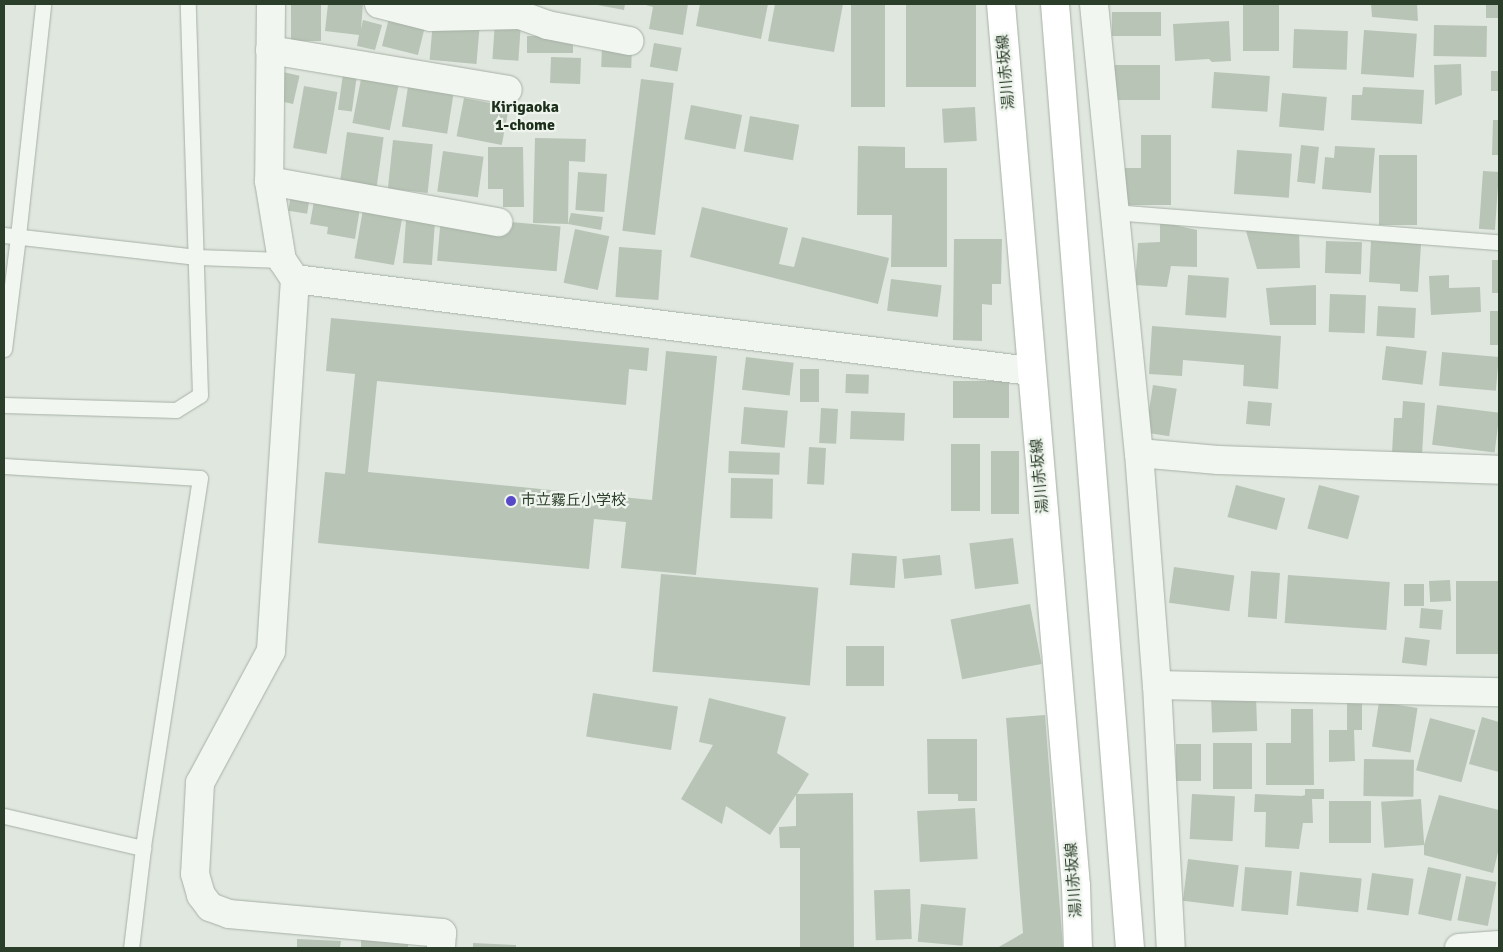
<!DOCTYPE html>
<meta charset="utf-8">
<style>
body{margin:0}
#map{position:relative;width:1503px;height:952px;overflow:hidden;background:#e0e7df;font-family:Signika,"Noto Sans JP",sans-serif}
div>[style]{position:absolute}
[style*='--x']{left:calc(var(--x)*1px);top:calc(var(--y)*1px);width:calc(var(--w)*1px);rotate:calc(var(--a)*1deg)}
.building>*{inset:0;background:#b8c4b6;transform-origin:0 0}
.roads{filter:drop-shadow(0 0 1px #a6b1a5) drop-shadow(0 0 1px #a6b1a5)}
.lane>*{height:15px;margin:-7.5px;padding:0 7.5px;transform-origin:7.5px;border-radius:7.5px;background:#f2f6f1}
.street>*{height:28px;margin:-14px;padding:0 14px;transform-origin:14px;border-radius:14px;background:#f2f6f1}
.secondary>*{height:28px;margin:-14px;padding:0 14px;transform-origin:14px;border-radius:14px;background:#fff}
.dots>*{width:14px;height:14px;translate:-50% -50%;box-sizing:border-box;border:2px solid #eff5ee;border-radius:50%}
span{translate:-50% -50%;white-space:nowrap;text-align:center;line-height:1.15;-webkit-text-stroke:4.5px #eff5ee;paint-order:stroke}
.street-label{font-size:15px;color:#2b3e29}
.poi-label{font-size:15px;color:#2b3e29}
.left{translate:0 -50%;text-align:left}
.neighbourhood-label{font-size:16px;color:#1c2f1b;font-weight:700}
.frame{position:absolute;inset:0;border:5px solid #2b3e29;pointer-events:none}
</style>
<div id="map">
<div class="building">
<i style="left:291px;top:4px;width:30px;height:37px"></i>
<i style="clip-path:polygon(328px 4px,363px 4px,361px 29px,363px 20px,382px 25px,375px 50px,357px 46px,359px 35px,325px 31px)"></i>
<i style="clip-path:polygon(592px 4px,625px 4px,624px 10px)"></i>
<i style="clip-path:polygon(642px 4px,688px 4px,683px 35px,649px 29px,653px 7px)"></i>
<i style="clip-path:polygon(700px 4px,768px 4px,761px 39px,696px 26px)"></i>
<i style="clip-path:polygon(775px 4px,843px 4px,834px 52px,768px 41px)"></i>
<i style="left:851px;top:4px;width:34px;height:103px"></i>
<i style="left:906px;top:4px;width:70px;height:83px"></i>
<i style="left:1243px;top:4px;width:36px;height:47px"></i>
<i style="clip-path:polygon(1371px 4px,1417px 4px,1418px 21px,1372px 17px)"></i>
<i style="left:1486px;top:4px;width:13px;height:14px"></i>
<i style="left:1161px;top:12px;width:24px;height:49px;rotate:90deg"></i>
<i style="left:390px;top:14px;width:37px;height:33px;rotate:14deg"></i>
<i style="left:433px;top:21px;width:47px;height:39px;rotate:5deg"></i>
<i style="clip-path:polygon(1229px 21px,1231px 61px,1212px 62px,1209px 59px,1175px 61px,1173px 24px)"></i>
<i style="left:495px;top:22px;width:26px;height:37px;rotate:4deg"></i>
<i style="left:1434px;top:25px;width:53px;height:31px;rotate:1deg"></i>
<i style="left:1294px;top:29px;width:54px;height:39px;rotate:2deg"></i>
<i style="left:1364px;top:30px;width:53px;height:44px;rotate:4deg"></i>
<i style="left:573px;top:36px;width:17px;height:46px;rotate:90deg"></i>
<i style="left:654px;top:43px;width:28px;height:24px;rotate:10deg"></i>
<i style="left:602px;top:45px;width:30px;height:22px;rotate:2deg"></i>
<i style="left:551px;top:57px;width:30px;height:26px;rotate:2deg"></i>
<i style="clip-path:polygon(1461px 64px,1462px 95px,1435px 105px,1434px 65px)"></i>
<i style="left:1113px;top:65px;width:47px;height:35px"></i>
<i style="left:1491px;top:71px;width:8px;height:20px"></i>
<i style="left:283px;top:72px;width:17px;height:29px;rotate:13deg"></i>
<i style="left:1214px;top:72px;width:56px;height:36px;rotate:4deg"></i>
<i style="left:343px;top:74px;width:14px;height:36px;rotate:8deg"></i>
<i style="left:362px;top:74px;width:38px;height:50px;rotate:11deg"></i>
<i style="left:641px;top:79px;width:33px;height:153px;rotate:7deg"></i>
<i style="left:304px;top:86px;width:34px;height:63px;rotate:10deg"></i>
<i style="left:408px;top:87px;width:46px;height:40px;rotate:9deg"></i>
<i style="clip-path:polygon(1363px 87px,1424px 90px,1422px 124px,1351px 120px,1352px 95px,1362px 95px)"></i>
<i style="left:1282px;top:93px;width:45px;height:34px;rotate:5deg"></i>
<i style="left:464px;top:98px;width:46px;height:39px;rotate:11deg"></i>
<i style="left:691px;top:105px;width:52px;height:35px;rotate:11deg"></i>
<i style="left:975px;top:107px;width:34px;height:33px;rotate:87deg"></i>
<i style="left:750px;top:116px;width:50px;height:36px;rotate:10deg"></i>
<i style="clip-path:polygon(1493px 120px,1499px 120px,1499px 155px,1492px 155px)"></i>
<i style="left:347px;top:132px;width:37px;height:54px;rotate:8deg"></i>
<i style="clip-path:polygon(1141px 135px,1171px 135px,1171px 205px,1125px 205px,1125px 168px,1141px 168px)"></i>
<i style="clip-path:polygon(535px 138px,586px 139px,585px 162px,569px 161px,568px 224px,571px 213px,603px 217px,601px 230px,568px 224px,533px 223px)"></i>
<i style="left:393px;top:140px;width:40px;height:49px;rotate:6deg"></i>
<i style="left:1301px;top:145px;width:18px;height:37px;rotate:6deg"></i>
<i style="clip-path:polygon(858px 146px,905px 147px,905px 168px,947px 168px,947px 267px,891px 267px,892px 215px,857px 215px)"></i>
<i style="clip-path:polygon(1335px 146px,1375px 148px,1371px 193px,1322px 189px,1325px 157px,1334px 158px)"></i>
<i style="clip-path:polygon(488px 147px,523px 147px,524px 207px,503px 207px,503px 189px,488px 189px)"></i>
<i style="left:1237px;top:150px;width:55px;height:44px;rotate:4deg"></i>
<i style="left:443px;top:151px;width:41px;height:41px;rotate:8deg"></i>
<i style="left:1379px;top:155px;width:38px;height:70px"></i>
<i style="left:1483px;top:171px;width:16px;height:58px;rotate:4deg"></i>
<i style="left:578px;top:172px;width:29px;height:38px;rotate:4deg"></i>
<i style="left:291px;top:194px;width:19px;height:17px;rotate:9deg"></i>
<i style="clip-path:polygon(315px 195px,361px 202px,355px 239px,327px 234px,328px 227px,310px 224px)"></i>
<i style="left:364px;top:204px;width:40px;height:55px;rotate:10deg"></i>
<i style="clip-path:polygon(702px 207px,788px 228px,779px 264px,794px 267px,802px 237px,889px 258px,878px 304px,690px 257px)"></i>
<i style="left:441px;top:216px;width:120px;height:45px;rotate:5deg"></i>
<i style="left:406px;top:220px;width:29px;height:43px;rotate:4deg"></i>
<i style="clip-path:polygon(1160px 222px,1197px 230px,1197px 267px,1171px 266px,1167px 287px,1135px 285px,1138px 243px,1160px 242px)"></i>
<i style="left:575px;top:229px;width:35px;height:55px;rotate:12deg"></i>
<i style="clip-path:polygon(1299px 229px,1300px 268px,1257px 269px,1246px 231px)"></i>
<i style="clip-path:polygon(954px 239px,1002px 239px,1001px 284px,992px 284px,992px 305px,982px 304px,982px 341px,953px 340px)"></i>
<i style="left:1326px;top:241px;width:36px;height:32px;rotate:2deg"></i>
<i style="clip-path:polygon(1371px 241px,1421px 244px,1418px 292px,1400px 291px,1400px 284px,1369px 282px)"></i>
<i style="left:619px;top:247px;width:43px;height:50px;rotate:4deg"></i>
<i style="left:1492px;top:260px;width:7px;height:33px"></i>
<i style="left:1188px;top:275px;width:41px;height:40px;rotate:4deg"></i>
<i style="clip-path:polygon(1449px 275px,1449px 288px,1480px 287px,1481px 312px,1431px 315px,1429px 276px)"></i>
<i style="left:891px;top:279px;width:51px;height:32px;rotate:7deg"></i>
<i style="clip-path:polygon(1316px 285px,1316px 325px,1270px 325px,1266px 288px)"></i>
<i style="left:1330px;top:294px;width:36px;height:38px;rotate:2deg"></i>
<i style="left:1378px;top:306px;width:38px;height:30px;rotate:3deg"></i>
<i style="left:1499px;top:311px;width:34px;height:9px;rotate:90deg"></i>
<i style="clip-path:polygon(331px 318px,649px 348px,647px 371px,629px 369px,626px 405px,377px 381px,368px 472px,652px 500px,666px 351px,717px 356px,696px 575px,621px 568px,626px 522px,594px 519px,589px 569px,318px 543px,325px 472px,345px 474px,355px 374px,326px 371px)"></i>
<i style="clip-path:polygon(1152px 326px,1281px 336px,1278px 389px,1243px 386px,1244px 365px,1183px 360px,1182px 376px,1149px 374px)"></i>
<i style="left:1386px;top:346px;width:41px;height:34px;rotate:7deg"></i>
<i style="left:1442px;top:352px;width:57px;height:34px;rotate:5deg"></i>
<i style="left:746px;top:357px;width:48px;height:33px;rotate:7deg"></i>
<i style="left:800px;top:369px;width:19px;height:33px"></i>
<i style="left:846px;top:374px;width:23px;height:19px;rotate:2deg"></i>
<i style="left:953px;top:381px;width:56px;height:37px"></i>
<i style="left:1153px;top:385px;width:24px;height:48px;rotate:9deg"></i>
<i style="left:1248px;top:401px;width:24px;height:23px;rotate:5deg"></i>
<i style="clip-path:polygon(1403px 401px,1425px 403px,1422px 455px,1392px 453px,1394px 418px,1402px 418px)"></i>
<i style="left:1437px;top:405px;width:63px;height:40px;rotate:7deg"></i>
<i style="left:744px;top:407px;width:44px;height:37px;rotate:5deg"></i>
<i style="left:821px;top:408px;width:17px;height:35px;rotate:3deg"></i>
<i style="left:851px;top:411px;width:54px;height:28px;rotate:2deg"></i>
<i style="left:951px;top:444px;width:29px;height:67px"></i>
<i style="left:809px;top:447px;width:17px;height:37px;rotate:3deg"></i>
<i style="left:729px;top:451px;width:51px;height:22px;rotate:2deg"></i>
<i style="left:991px;top:451px;width:28px;height:63px"></i>
<i style="left:731px;top:478px;width:42px;height:40px;rotate:1deg"></i>
<i style="left:1236px;top:485px;width:51px;height:33px;rotate:15deg"></i>
<i style="left:1319px;top:485px;width:42px;height:45px;rotate:15deg"></i>
<i style="left:1013px;top:538px;width:46px;height:44px;rotate:83deg"></i>
<i style="left:852px;top:553px;width:45px;height:32px;rotate:4deg"></i>
<i style="left:940px;top:555px;width:20px;height:38px;rotate:84deg"></i>
<i style="left:1174px;top:567px;width:61px;height:36px;rotate:8deg"></i>
<i style="left:1251px;top:571px;width:29px;height:46px;rotate:4deg"></i>
<i style="left:661px;top:574px;width:158px;height:98px;rotate:5deg"></i>
<i style="left:1288px;top:575px;width:102px;height:48px;rotate:4deg"></i>
<i style="left:1450px;top:580px;width:21px;height:21px;rotate:87deg"></i>
<i style="left:1456px;top:581px;width:43px;height:73px"></i>
<i style="left:1404px;top:584px;width:20px;height:22px"></i>
<i style="left:1030px;top:604px;width:61px;height:81px;rotate:79deg"></i>
<i style="left:1421px;top:608px;width:22px;height:20px;rotate:5deg"></i>
<i style="left:1405px;top:637px;width:25px;height:26px;rotate:7deg"></i>
<i style="left:846px;top:646px;width:38px;height:40px"></i>
<i style="left:593px;top:693px;width:86px;height:44px;rotate:9deg"></i>
<i style="left:1256px;top:696px;width:35px;height:45px;rotate:88deg"></i>
<i style="clip-path:polygon(1347px 696px,1362px 697px,1362px 730px,1354px 730px,1355px 761px,1329px 762px,1329px 730px,1347px 730px)"></i>
<i style="clip-path:polygon(709px 698px,786px 717px,777px 753px,809px 774px,797px 794px,853px 793px,854px 948px,800px 948px,800px 848px,780px 848px,779px 827px,796px 826px,796px 795px,770px 835px,726px 806px,722px 824px,681px 799px,713px 745px,699px 742px)"></i>
<i style="left:1379px;top:702px;width:39px;height:45px;rotate:9deg"></i>
<i style="clip-path:polygon(1291px 709px,1313px 709px,1314px 785px,1266px 785px,1266px 743px,1291px 743px)"></i>
<i style="clip-path:polygon(1045px 715px,1063px 948px,997px 948px,1023px 933px,1006px 718px)"></i>
<i style="clip-path:polygon(1482px 717px,1499px 722px,1499px 772px,1469px 764px)"></i>
<i style="left:1430px;top:718px;width:47px;height:54px;rotate:15deg"></i>
<i style="clip-path:polygon(927px 739px,977px 739px,977px 801px,958px 801px,958px 794px,928px 794px)"></i>
<i style="left:1252px;top:743px;width:46px;height:39px;rotate:90deg"></i>
<i style="left:1176px;top:744px;width:25px;height:37px"></i>
<i style="left:1364px;top:759px;width:50px;height:37px;rotate:1deg"></i>
<i style="clip-path:polygon(1305px 789px,1324px 789px,1324px 799px,1312px 799px,1313px 823px,1303px 823px,1299px 849px,1265px 847px,1266px 812px,1254px 812px,1255px 794px,1302px 796px,1305px 795px)"></i>
<i style="left:1192px;top:794px;width:43px;height:45px;rotate:3deg"></i>
<i style="clip-path:polygon(1439px 795px,1499px 810px,1499px 848px,1493px 873px,1424px 855px,1424px 845px)"></i>
<i style="left:1421px;top:799px;width:46px;height:40px;rotate:86deg"></i>
<i style="left:1371px;top:801px;width:42px;height:42px;rotate:90deg"></i>
<i style="left:975px;top:808px;width:51px;height:58px;rotate:87deg"></i>
<i style="left:1188px;top:859px;width:51px;height:42px;rotate:7deg"></i>
<i style="left:1245px;top:867px;width:47px;height:44px;rotate:5deg"></i>
<i style="left:1428px;top:867px;width:34px;height:48px;rotate:12deg"></i>
<i style="left:1300px;top:872px;width:62px;height:34px;rotate:6deg"></i>
<i style="left:1372px;top:873px;width:42px;height:37px;rotate:8deg"></i>
<i style="left:1466px;top:876px;width:31px;height:45px;rotate:11deg"></i>
<i style="left:910px;top:889px;width:50px;height:36px;rotate:88deg"></i>
<i style="left:921px;top:904px;width:45px;height:38px;rotate:5deg"></i>
<i style="clip-path:polygon(297px 939px,341px 941px,340px 948px,297px 948px)"></i>
<i style="clip-path:polygon(361px 940px,408px 942px,408px 948px,361px 948px)"></i>
<i style="clip-path:polygon(473px 943px,516px 945px,516px 948px,473px 948px)"></i>
</div>
<div class="roads">
<div class="lane">
<i style="--x:1114;--y:212;--w:386;--a:4.5"></i>
<i style="--x:4;--y:235;--w:194;--a:6.5"></i>
<i style="--x:197;--y:257;--w:85;--a:2"></i>
<i style="--x:4;--y:349;--w:114;--a:-82.9"></i>
<i style="--x:18;--y:236;--w:233;--a:-83.8"></i>
<i style="--x:4;--y:405;--w:172;--a:1.7"></i>
<i style="--x:176;--y:410;--w:28;--a:-32"></i>
<i style="--x:200;--y:395;--w:391;--a:-91.8"></i>
<i style="--x:4;--y:466;--w:196;--a:3.5"></i>
<i style="--x:200;--y:478;--w:374;--a:98.8"></i>
<i style="--x:143;--y:848;--w:101;--a:96.8"></i>
<i style="--x:4;--y:816;--w:143;--a:13"></i>
</div>
<div class="street">
<i style="--x:271;--y:4;--w:177;--a:90.6"></i>
<i style="--x:269;--y:181;--w:80;--a:80.7"></i>
<i style="--x:282;--y:260;--w:23;--a:56"></i>
<i style="--x:295;--y:279;--w:373;--a:93.7"></i>
<i style="--x:271;--y:651;--w:150;--a:118.3"></i>
<i style="--x:200;--y:783;--w:91;--a:93.1"></i>
<i style="--x:195;--y:874;--w:22;--a:74"></i>
<i style="--x:201;--y:895;--w:15;--a:53"></i>
<i style="--x:210;--y:907;--w:20;--a:20"></i>
<i style="--x:229;--y:914;--w:214;--a:5.1"></i>
<i style="--x:442;--y:933;--w:15;--a:94"></i>
<i style="--x:379;--y:4;--w:54;--a:14"></i>
<i style="--x:431;--y:17;--w:89;--a:-1.3"></i>
<i style="--x:520;--y:15;--w:29;--a:20"></i>
<i style="--x:547;--y:25;--w:84;--a:11"></i>
<i style="--x:1094;--y:4;--w:451;--a:84.3"></i>
<i style="--x:1139;--y:453;--w:233;--a:85.6"></i>
<i style="--x:1157;--y:685;--w:263;--a:87"></i>
<i style="--x:270;--y:50;--w:241;--a:9.5"></i>
<i style="--x:269;--y:181;--w:233;--a:10.2"></i>
<i style="--x:295;--y:279;--w:741;--a:7.13"></i>
<i style="--x:1139;--y:453;--w:79;--a:5.1"></i>
<i style="--x:1218;--y:460;--w:281;--a:2"></i>
<i style="--x:1157;--y:685;--w:342;--a:1.2"></i>
<i style="--x:1459;--y:948;--w:40;--a:-4.3"></i>
</div>
<div class="secondary">
<i style="--x:1001;--y:4;--w:885;--a:85.14"></i>
<i style="--x:1076;--y:886;--w:62;--a:88.2"></i>
<i style="--x:1055;--y:4;--w:947;--a:85.46"></i>
</div>
</div>
<div class="dots">
<i style="left:511px;top:501px;background:#5749c8"></i>
</div>
<div class="street-label">
<span style="left:1006px;top:72px;rotate:-95deg">湯川赤坂線</span>
<span style="left:1040px;top:476px;rotate:-95deg">湯川赤坂線</span>
<span style="left:1074px;top:880px;rotate:-94deg">湯川赤坂線</span>
</div>
<div class="poi-label">
<span class="left" style="left:521px;top:501px">市立霧丘小学校</span>
</div>
<div class="neighbourhood-label">
<span style="left:525px;top:116px">Kirigaoka<br>1-chome</span>
</div>
<div class="frame"></div>
</div>
